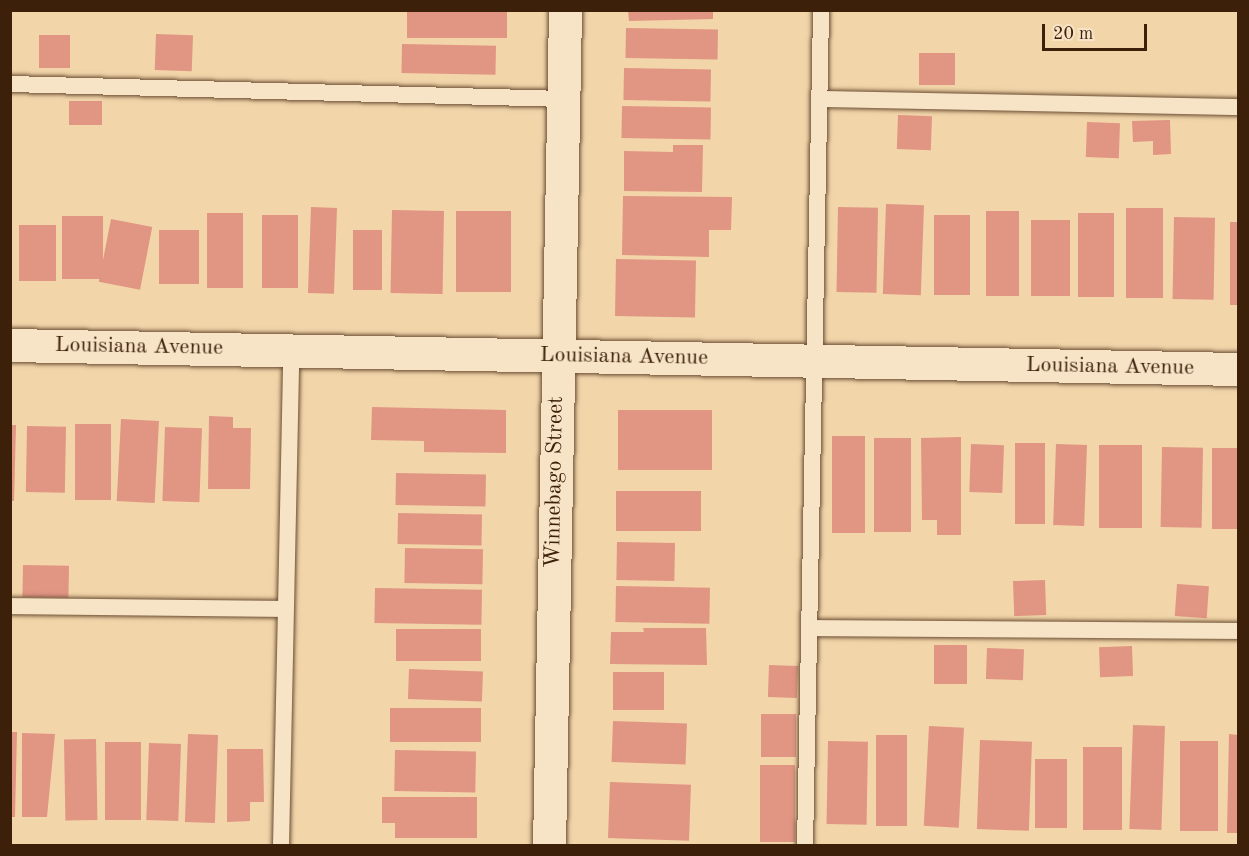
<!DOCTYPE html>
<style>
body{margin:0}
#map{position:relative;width:1249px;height:856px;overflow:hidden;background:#f2d5a9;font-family:"Old Standard TT",serif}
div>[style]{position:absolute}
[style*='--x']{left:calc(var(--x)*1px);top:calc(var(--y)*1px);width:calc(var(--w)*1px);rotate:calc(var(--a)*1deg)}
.building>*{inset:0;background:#e19583;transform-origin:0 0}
.roads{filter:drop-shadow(0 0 2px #6a4d32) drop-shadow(0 0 2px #6a4d32)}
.service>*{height:16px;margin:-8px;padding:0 8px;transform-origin:8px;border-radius:8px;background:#f7e4c7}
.minor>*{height:33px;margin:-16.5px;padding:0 16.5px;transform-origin:16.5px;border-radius:16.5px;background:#f7e4c7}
span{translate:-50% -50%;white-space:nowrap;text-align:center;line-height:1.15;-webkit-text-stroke:4.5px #f7e4c7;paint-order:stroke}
.street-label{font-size:22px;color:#3c200a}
.frame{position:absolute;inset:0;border:12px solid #3c200a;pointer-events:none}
.scale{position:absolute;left:1042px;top:24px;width:105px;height:27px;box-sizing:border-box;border:3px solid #3c200a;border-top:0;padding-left:8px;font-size:18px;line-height:21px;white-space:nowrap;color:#3c200a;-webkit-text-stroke:4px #f7e4c7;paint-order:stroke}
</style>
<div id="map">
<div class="building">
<i style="left:407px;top:10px;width:100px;height:28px"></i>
<i style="clip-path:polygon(628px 10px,713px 10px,713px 19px,629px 21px)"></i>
<i style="left:626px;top:28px;width:92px;height:30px;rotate:1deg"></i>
<i style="left:156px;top:34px;width:37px;height:36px;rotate:2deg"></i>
<i style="left:39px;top:35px;width:31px;height:33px"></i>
<i style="left:402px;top:44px;width:94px;height:29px;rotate:1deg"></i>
<i style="left:919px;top:53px;width:36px;height:32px"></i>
<i style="left:624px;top:68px;width:87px;height:32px;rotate:1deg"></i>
<i style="left:69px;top:101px;width:33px;height:24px"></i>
<i style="left:622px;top:106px;width:89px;height:32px;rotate:1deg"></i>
<i style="left:898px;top:115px;width:34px;height:34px;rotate:2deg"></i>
<i style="clip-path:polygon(1170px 120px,1171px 154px,1153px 155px,1153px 141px,1133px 142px,1132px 121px)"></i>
<i style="left:1087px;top:122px;width:33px;height:35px;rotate:2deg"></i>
<i style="clip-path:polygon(673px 145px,703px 145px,702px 192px,624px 191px,624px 151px,673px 152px)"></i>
<i style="clip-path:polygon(623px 196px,732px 197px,731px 230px,709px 230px,709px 257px,622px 255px)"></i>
<i style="left:886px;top:204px;width:38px;height:90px;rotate:2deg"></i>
<i style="left:311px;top:207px;width:26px;height:86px;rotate:2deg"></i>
<i style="left:838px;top:207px;width:40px;height:85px;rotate:1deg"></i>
<i style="left:1126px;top:208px;width:37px;height:90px"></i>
<i style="left:392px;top:210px;width:52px;height:83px;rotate:1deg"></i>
<i style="left:456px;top:211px;width:55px;height:81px"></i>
<i style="left:986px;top:211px;width:33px;height:85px"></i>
<i style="left:207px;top:213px;width:36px;height:75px"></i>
<i style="left:1078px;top:213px;width:36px;height:84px"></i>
<i style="left:262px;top:215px;width:36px;height:73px"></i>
<i style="left:934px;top:215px;width:36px;height:80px"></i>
<i style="left:62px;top:216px;width:41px;height:63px"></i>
<i style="left:1174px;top:217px;width:41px;height:82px;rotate:1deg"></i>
<i style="left:111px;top:219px;width:42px;height:64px;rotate:11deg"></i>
<i style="left:1031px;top:220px;width:39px;height:76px"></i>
<i style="left:1238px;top:222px;width:83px;height:8px;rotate:90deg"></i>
<i style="left:19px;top:225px;width:37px;height:56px"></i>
<i style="left:159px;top:230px;width:40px;height:54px"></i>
<i style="left:353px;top:230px;width:29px;height:60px"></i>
<i style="left:616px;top:259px;width:80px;height:57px;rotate:1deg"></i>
<i style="clip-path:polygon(372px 407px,506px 410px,506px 453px,424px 452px,424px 441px,371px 440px)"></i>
<i style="left:618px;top:410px;width:94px;height:60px"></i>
<i style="clip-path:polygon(209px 416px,233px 417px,233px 428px,251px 428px,250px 489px,208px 489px)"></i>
<i style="left:121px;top:419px;width:38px;height:82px;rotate:3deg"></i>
<i style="left:75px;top:424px;width:36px;height:76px"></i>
<i style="clip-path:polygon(10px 425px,16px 425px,14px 501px,10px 501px)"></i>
<i style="left:27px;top:426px;width:39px;height:66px;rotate:1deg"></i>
<i style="left:165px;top:427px;width:37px;height:74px;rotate:2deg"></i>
<i style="left:832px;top:436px;width:33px;height:97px"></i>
<i style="clip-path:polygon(961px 437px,961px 535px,937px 535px,937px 520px,922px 520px,921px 438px)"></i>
<i style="left:874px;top:438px;width:37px;height:94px"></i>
<i style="left:1015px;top:443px;width:30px;height:81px"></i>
<i style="left:971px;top:444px;width:33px;height:48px;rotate:2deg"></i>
<i style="left:1056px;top:444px;width:31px;height:81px;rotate:2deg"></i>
<i style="left:1099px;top:445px;width:43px;height:83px"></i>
<i style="left:1162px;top:447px;width:41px;height:80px;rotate:1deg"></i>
<i style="left:1212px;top:448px;width:26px;height:81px"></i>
<i style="left:396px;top:473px;width:90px;height:32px;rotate:1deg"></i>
<i style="left:616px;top:491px;width:85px;height:40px"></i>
<i style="left:398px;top:513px;width:84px;height:31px;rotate:1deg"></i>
<i style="left:617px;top:542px;width:58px;height:38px;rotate:1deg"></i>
<i style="left:405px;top:548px;width:78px;height:35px;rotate:1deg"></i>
<i style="left:23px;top:565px;width:46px;height:32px;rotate:1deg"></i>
<i style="left:1045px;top:580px;width:35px;height:32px;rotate:88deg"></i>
<i style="left:1177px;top:584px;width:32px;height:32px;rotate:4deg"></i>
<i style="left:616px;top:586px;width:94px;height:36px;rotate:1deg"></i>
<i style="left:375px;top:588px;width:107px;height:35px;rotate:1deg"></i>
<i style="clip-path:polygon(643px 628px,706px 628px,707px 665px,610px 664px,611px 632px,644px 632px)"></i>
<i style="left:396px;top:629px;width:85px;height:32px"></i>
<i style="left:934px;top:645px;width:33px;height:39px"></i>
<i style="left:1132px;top:646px;width:30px;height:33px;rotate:88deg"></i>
<i style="left:987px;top:648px;width:37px;height:31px;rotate:2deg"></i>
<i style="left:769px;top:665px;width:29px;height:32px;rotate:2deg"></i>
<i style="left:409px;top:669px;width:74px;height:30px;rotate:2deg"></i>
<i style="left:613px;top:672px;width:51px;height:38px"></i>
<i style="left:390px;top:708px;width:91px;height:34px"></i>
<i style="left:761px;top:714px;width:35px;height:43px"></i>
<i style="left:613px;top:721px;width:74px;height:41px;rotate:2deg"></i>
<i style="left:1133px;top:725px;width:32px;height:104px;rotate:2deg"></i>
<i style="left:929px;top:726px;width:35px;height:100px;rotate:3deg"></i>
<i style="clip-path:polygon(10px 732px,17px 732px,15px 817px,10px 817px)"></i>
<i style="clip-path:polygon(22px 733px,55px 734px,47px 817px,22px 817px)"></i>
<i style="left:188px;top:734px;width:30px;height:88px;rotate:2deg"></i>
<i style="clip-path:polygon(1229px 734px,1238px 735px,1238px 833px,1227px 833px)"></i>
<i style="left:876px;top:735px;width:31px;height:91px"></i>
<i style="left:96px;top:739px;width:81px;height:32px;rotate:89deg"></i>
<i style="left:980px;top:740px;width:52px;height:89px;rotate:2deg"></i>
<i style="left:828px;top:741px;width:40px;height:83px;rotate:1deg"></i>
<i style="left:1180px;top:741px;width:38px;height:90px"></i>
<i style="left:105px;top:742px;width:36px;height:78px"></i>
<i style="left:149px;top:743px;width:32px;height:77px;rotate:2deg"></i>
<i style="left:1083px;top:747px;width:39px;height:83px"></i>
<i style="clip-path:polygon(227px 749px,263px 749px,264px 802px,250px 802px,250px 821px,227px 822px)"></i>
<i style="left:395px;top:750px;width:81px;height:41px;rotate:1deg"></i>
<i style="left:1035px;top:759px;width:32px;height:69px"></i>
<i style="left:760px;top:765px;width:35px;height:77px"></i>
<i style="left:610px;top:782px;width:81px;height:56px;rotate:2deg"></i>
<i style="clip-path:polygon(382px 797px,477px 797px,477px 838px,395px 838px,395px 823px,382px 823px)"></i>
</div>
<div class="roads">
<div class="service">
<i style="--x:10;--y:84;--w:553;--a:1.55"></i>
<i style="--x:819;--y:99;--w:419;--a:1.1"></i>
<i style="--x:10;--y:606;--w:272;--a:0.6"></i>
<i style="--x:809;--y:628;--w:429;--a:0.4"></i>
<i style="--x:281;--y:846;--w:496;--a:-88.8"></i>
<i style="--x:805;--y:846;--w:836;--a:-88.9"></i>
</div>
<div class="minor">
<i style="--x:10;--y:345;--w:1228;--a:1.12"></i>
<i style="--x:549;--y:846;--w:836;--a:-88.9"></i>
</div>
</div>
<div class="street-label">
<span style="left:139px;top:347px;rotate:1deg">Louisiana Avenue</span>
<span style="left:624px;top:357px;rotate:1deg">Louisiana Avenue</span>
<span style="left:1110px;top:367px;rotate:1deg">Louisiana Avenue</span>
<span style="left:555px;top:482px;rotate:-89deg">Winnebago Street</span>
</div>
<div class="frame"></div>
<div class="scale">20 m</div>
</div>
